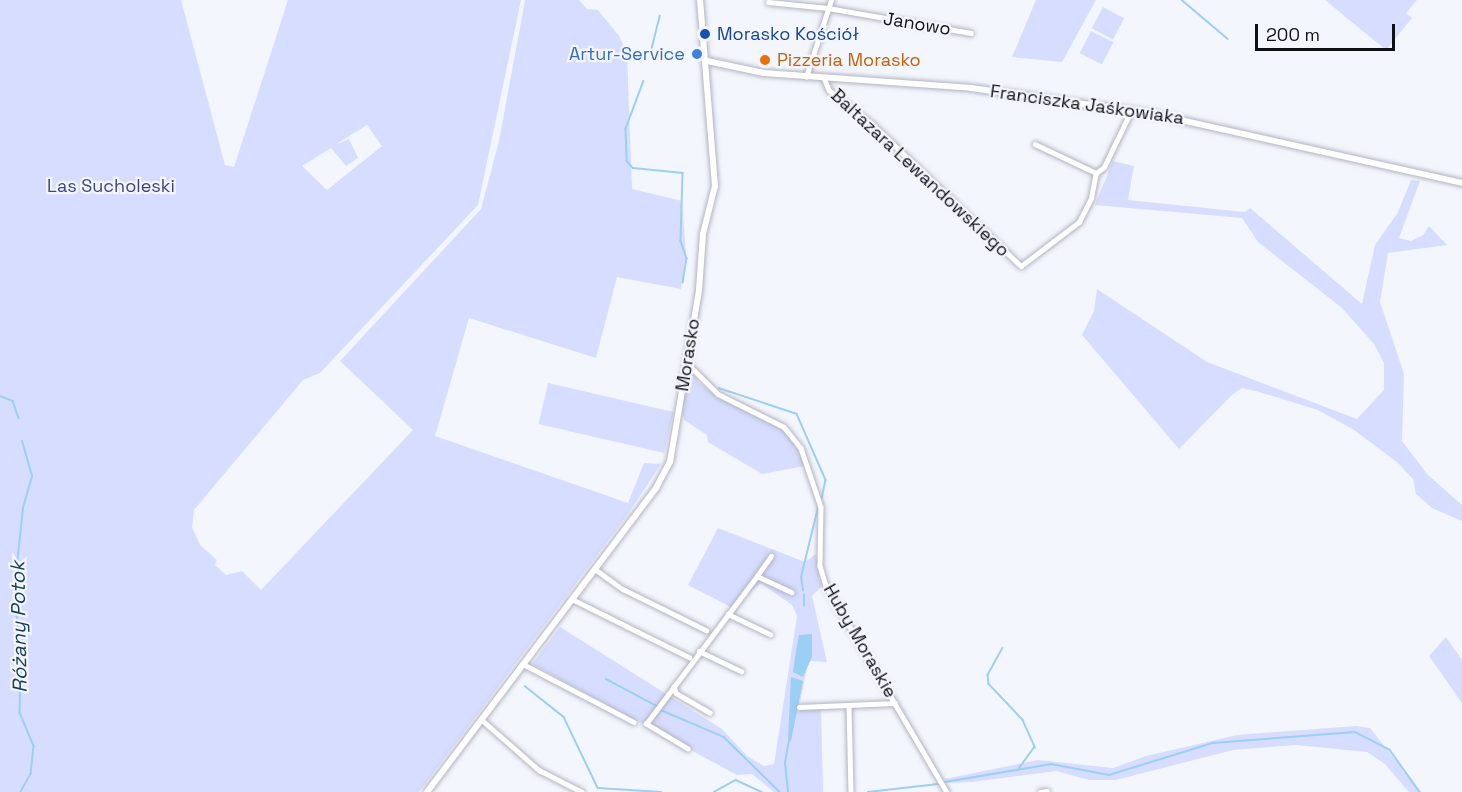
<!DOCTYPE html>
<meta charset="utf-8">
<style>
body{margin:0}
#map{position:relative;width:1462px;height:792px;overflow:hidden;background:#f4f6fe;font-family:"Space Grotesk",sans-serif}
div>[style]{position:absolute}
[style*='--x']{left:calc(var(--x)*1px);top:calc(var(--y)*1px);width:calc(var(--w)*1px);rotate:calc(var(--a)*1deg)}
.green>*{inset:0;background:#d7ddff;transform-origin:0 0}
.water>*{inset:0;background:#9ccff4}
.stream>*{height:1.5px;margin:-0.75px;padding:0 0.75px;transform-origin:0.75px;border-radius:0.75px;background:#9ccff4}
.roads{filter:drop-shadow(0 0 2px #b2b4bf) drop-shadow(0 0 2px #b2b4bf)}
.minor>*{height:4.5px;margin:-2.25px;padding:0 2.25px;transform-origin:2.25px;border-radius:2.25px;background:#fff}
.tertiary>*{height:6px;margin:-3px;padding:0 3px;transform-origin:3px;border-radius:3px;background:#fff}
.dots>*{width:16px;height:16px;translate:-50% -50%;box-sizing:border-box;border:3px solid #f4f6fe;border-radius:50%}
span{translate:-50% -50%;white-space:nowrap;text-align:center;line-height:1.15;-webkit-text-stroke:4.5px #f4f6fe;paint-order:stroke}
.street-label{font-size:18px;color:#0f1013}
.transit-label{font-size:18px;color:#164399}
.left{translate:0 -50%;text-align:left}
.shop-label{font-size:18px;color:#366cbe}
.right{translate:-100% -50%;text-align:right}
.food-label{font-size:18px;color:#c56008}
.park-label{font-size:18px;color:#3e4382}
.water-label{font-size:20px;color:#153d56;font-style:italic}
.scale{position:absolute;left:1255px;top:24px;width:140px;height:27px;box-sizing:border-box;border:3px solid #0f1013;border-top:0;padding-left:8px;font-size:18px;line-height:21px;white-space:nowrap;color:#0f1013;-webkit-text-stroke:4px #f4f6fe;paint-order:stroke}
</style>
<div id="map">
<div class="green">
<i style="clip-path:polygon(evenodd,0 0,181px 0,225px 165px,234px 167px,288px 0,521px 0,478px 205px,320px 373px,303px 380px,194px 510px,192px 527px,200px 545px,217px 560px,215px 565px,226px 575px,242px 571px,261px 590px,413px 430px,340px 361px,481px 209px,499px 141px,525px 0,579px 0,587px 9px,598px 10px,619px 36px,627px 53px,632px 189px,682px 201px,686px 254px,681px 289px,617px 277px,596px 358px,469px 318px,435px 436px,628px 503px,644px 463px,661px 464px,628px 514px,419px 792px,0 792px,0 0,367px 125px,382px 146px,327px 190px,302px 166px,331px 148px,346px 166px,358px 158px,349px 139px,335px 145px,367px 125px)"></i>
<i style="clip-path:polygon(1036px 0,1096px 0,1062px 62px,1012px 57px)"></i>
<i style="clip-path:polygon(1325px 0,1417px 0,1406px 13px,1412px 18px,1386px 50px)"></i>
<i style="left:1103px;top:7px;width:24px;height:24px;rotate:28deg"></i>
<i style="left:1091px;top:31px;width:25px;height:25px;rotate:27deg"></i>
<i style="clip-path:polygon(1113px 161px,1134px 166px,1128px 200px,1245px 212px,1250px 208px,1362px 304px,1375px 245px,1398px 212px,1411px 180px,1420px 181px,1399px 238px,1411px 241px,1423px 235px,1429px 226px,1447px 245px,1388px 253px,1380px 302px,1404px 374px,1402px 441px,1427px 474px,1462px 505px,1462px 521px,1432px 508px,1416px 494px,1413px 479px,1398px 463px,1354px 430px,1318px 410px,1256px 391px,1242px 388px,1233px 394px,1179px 449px,1082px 335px,1094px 311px,1097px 289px,1207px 362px,1357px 419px,1384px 390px,1384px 363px,1374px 344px,1342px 308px,1258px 242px,1242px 218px,1095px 205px)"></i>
<i style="clip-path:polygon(690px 367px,698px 382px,708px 390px,781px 429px,794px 442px,805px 466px,762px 474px,708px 442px,707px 435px,684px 420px,682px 411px)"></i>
<i style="left:548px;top:383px;width:129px;height:42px;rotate:13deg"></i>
<i style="clip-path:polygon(718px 528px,805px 562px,816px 554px,821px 587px,812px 596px,827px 662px,808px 661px,799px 709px,821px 709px,823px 792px,774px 792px,752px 774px,737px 775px,532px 664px,560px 627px,722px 729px,747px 756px,764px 766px,774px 764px,797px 616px,792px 605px,761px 583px,731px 607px,688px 585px)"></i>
<i style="clip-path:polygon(1446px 637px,1462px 660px,1462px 703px,1429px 656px)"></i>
<i style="clip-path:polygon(1356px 726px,1370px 728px,1421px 792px,1409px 792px,1385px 764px,1367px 752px,1296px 745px,1233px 750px,1116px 780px,1089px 780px,1056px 771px,972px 782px,947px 783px,945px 779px,1038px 760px,1113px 768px,1146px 756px,1237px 735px)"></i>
</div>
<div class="water">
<i style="clip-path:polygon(812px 634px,812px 657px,803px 677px,793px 672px,796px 651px,799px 635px)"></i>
<i style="clip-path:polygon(791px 677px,803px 681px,791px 741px,788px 740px)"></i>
</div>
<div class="stream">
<i style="--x:1182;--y:0;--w:60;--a:40.3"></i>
<i style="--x:651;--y:51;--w:36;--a:-76"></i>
<i style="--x:644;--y:81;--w:51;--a:110.6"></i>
<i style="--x:626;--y:129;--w:32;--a:88"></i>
<i style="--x:627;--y:161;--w:9;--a:49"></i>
<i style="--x:633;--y:168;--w:50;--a:5.7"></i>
<i style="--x:683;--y:173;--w:68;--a:91.7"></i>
<i style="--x:681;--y:241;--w:18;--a:71"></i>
<i style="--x:687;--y:258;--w:25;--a:99"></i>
<i style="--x:719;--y:388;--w:82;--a:18.4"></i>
<i style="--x:797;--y:414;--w:72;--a:66.3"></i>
<i style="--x:826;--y:480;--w:19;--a:102"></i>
<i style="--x:0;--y:396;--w:14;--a:21"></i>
<i style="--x:13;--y:401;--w:18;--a:71"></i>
<i style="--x:803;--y:591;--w:14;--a:-98"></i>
<i style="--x:801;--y:577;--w:71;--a:-76.2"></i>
<i style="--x:804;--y:606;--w:11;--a:-90"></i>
<i style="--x:1003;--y:648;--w:31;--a:119"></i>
<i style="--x:988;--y:675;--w:9;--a:84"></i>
<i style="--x:989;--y:684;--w:50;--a:46.6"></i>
<i style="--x:1023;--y:720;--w:30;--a:66"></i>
<i style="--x:1035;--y:747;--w:29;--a:126"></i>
<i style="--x:19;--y:660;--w:77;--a:-93"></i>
<i style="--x:15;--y:583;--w:75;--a:-83.9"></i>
<i style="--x:23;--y:508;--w:33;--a:-74"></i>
<i style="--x:32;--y:476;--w:36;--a:-106"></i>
<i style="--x:21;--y:670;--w:43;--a:91.3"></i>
<i style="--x:20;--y:713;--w:36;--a:67"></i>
<i style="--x:34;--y:746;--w:28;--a:96"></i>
<i style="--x:31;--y:774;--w:21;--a:119"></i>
<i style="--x:606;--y:679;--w:58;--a:27.9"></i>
<i style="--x:525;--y:686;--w:50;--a:38.5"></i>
<i style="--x:564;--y:717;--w:79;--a:64.4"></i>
<i style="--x:598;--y:788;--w:63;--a:3.6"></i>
<i style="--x:661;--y:710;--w:69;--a:23.2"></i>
<i style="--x:724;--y:737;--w:78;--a:44.5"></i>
<i style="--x:945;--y:782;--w:108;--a:-9.6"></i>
<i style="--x:1051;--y:764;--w:59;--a:10.7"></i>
<i style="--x:1109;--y:775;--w:109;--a:-17.1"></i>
<i style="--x:1213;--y:743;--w:142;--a:-4.4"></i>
<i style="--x:1355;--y:732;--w:39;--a:27"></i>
<i style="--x:1390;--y:750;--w:52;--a:54.5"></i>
<i style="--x:714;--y:792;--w:25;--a:-29"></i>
<i style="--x:736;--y:780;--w:29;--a:25"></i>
<i style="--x:788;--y:792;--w:29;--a:-96"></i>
<i style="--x:785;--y:763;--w:22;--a:-80"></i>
<i style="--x:868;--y:792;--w:70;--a:-6.5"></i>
</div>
<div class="roads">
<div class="minor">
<i style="--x:768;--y:2;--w:60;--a:5.7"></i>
<i style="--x:828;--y:8;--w:145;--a:9.9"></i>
<i style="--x:806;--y:77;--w:81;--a:-72"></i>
<i style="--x:824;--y:78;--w:13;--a:67"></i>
<i style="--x:829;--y:90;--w:55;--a:38.3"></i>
<i style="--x:872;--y:124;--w:206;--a:43.6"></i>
<i style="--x:1021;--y:266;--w:73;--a:-37.2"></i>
<i style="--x:1079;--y:222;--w:27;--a:-63"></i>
<i style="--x:1091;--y:198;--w:25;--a:-79"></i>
<i style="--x:1096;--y:173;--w:10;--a:-37"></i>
<i style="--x:1104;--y:167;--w:62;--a:-64.3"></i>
<i style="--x:1035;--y:144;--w:68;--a:25.4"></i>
<i style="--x:686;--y:362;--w:45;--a:45"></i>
<i style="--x:718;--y:394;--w:74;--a:26.6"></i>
<i style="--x:784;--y:427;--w:27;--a:51"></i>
<i style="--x:801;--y:448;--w:62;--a:71.3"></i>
<i style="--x:821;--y:507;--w:59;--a:91"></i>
<i style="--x:820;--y:566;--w:21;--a:73"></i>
<i style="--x:826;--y:586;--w:239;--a:59.6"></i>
<i style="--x:595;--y:569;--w:34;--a:36"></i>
<i style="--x:623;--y:589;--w:93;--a:26.3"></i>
<i style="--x:757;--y:576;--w:24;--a:-55"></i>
<i style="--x:572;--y:599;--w:131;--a:26.4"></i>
<i style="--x:728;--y:614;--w:47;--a:25.5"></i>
<i style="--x:699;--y:651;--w:47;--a:25.5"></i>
<i style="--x:523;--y:664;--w:125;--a:27.6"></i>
<i style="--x:674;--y:686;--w:7;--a:74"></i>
<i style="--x:676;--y:693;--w:39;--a:30"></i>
<i style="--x:849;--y:705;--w:87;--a:88.7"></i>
<i style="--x:799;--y:707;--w:96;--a:-2.4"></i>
<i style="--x:482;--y:720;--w:76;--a:41.3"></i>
<i style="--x:539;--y:770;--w:48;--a:27.1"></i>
<i style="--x:688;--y:749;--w:49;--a:-149.2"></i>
<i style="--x:646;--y:724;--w:185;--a:-53.1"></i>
<i style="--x:757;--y:576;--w:38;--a:25"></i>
<i style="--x:1040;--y:792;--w:7;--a:-8"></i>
</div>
<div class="tertiary">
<i style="--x:707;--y:61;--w:58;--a:11.9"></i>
<i style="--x:764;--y:73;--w:208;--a:4.1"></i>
<i style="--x:971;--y:88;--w:185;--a:8.1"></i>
<i style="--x:1154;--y:114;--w:316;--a:12.6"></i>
<i style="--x:427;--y:792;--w:381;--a:-53"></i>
<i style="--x:656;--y:488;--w:30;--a:-62"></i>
<i style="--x:670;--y:462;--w:174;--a:-80.4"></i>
<i style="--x:699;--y:290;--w:56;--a:-85.9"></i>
<i style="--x:703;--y:234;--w:49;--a:-76"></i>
<i style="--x:715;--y:186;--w:187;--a:-94.6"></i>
</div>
</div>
<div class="dots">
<i style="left:705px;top:34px;background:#1a4fb4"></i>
<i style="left:697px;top:54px;background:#3f7fe0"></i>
<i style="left:765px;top:60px;background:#e8710a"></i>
</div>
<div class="street-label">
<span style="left:917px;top:24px;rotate:9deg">Janowo</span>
<span style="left:1087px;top:105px;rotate:8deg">Franciszka Jaśkowiaka</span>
<span style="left:920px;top:173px;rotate:43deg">Baltazara Lewandowskiego</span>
<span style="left:688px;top:355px;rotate:-81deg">Morasko</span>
<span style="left:860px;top:641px;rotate:60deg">Huby Moraskie</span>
</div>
<div class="transit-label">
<span class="left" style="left:717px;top:34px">Morasko Kościół</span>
</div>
<div class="shop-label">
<span class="right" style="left:685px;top:54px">Artur-Service</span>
</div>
<div class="food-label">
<span class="left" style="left:777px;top:60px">Pizzeria Morasko</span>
</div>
<div class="park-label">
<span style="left:111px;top:186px">Las Sucholeski</span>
</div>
<div class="water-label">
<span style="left:19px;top:627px;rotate:-91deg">Różany Potok</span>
</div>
<div class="scale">200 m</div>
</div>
